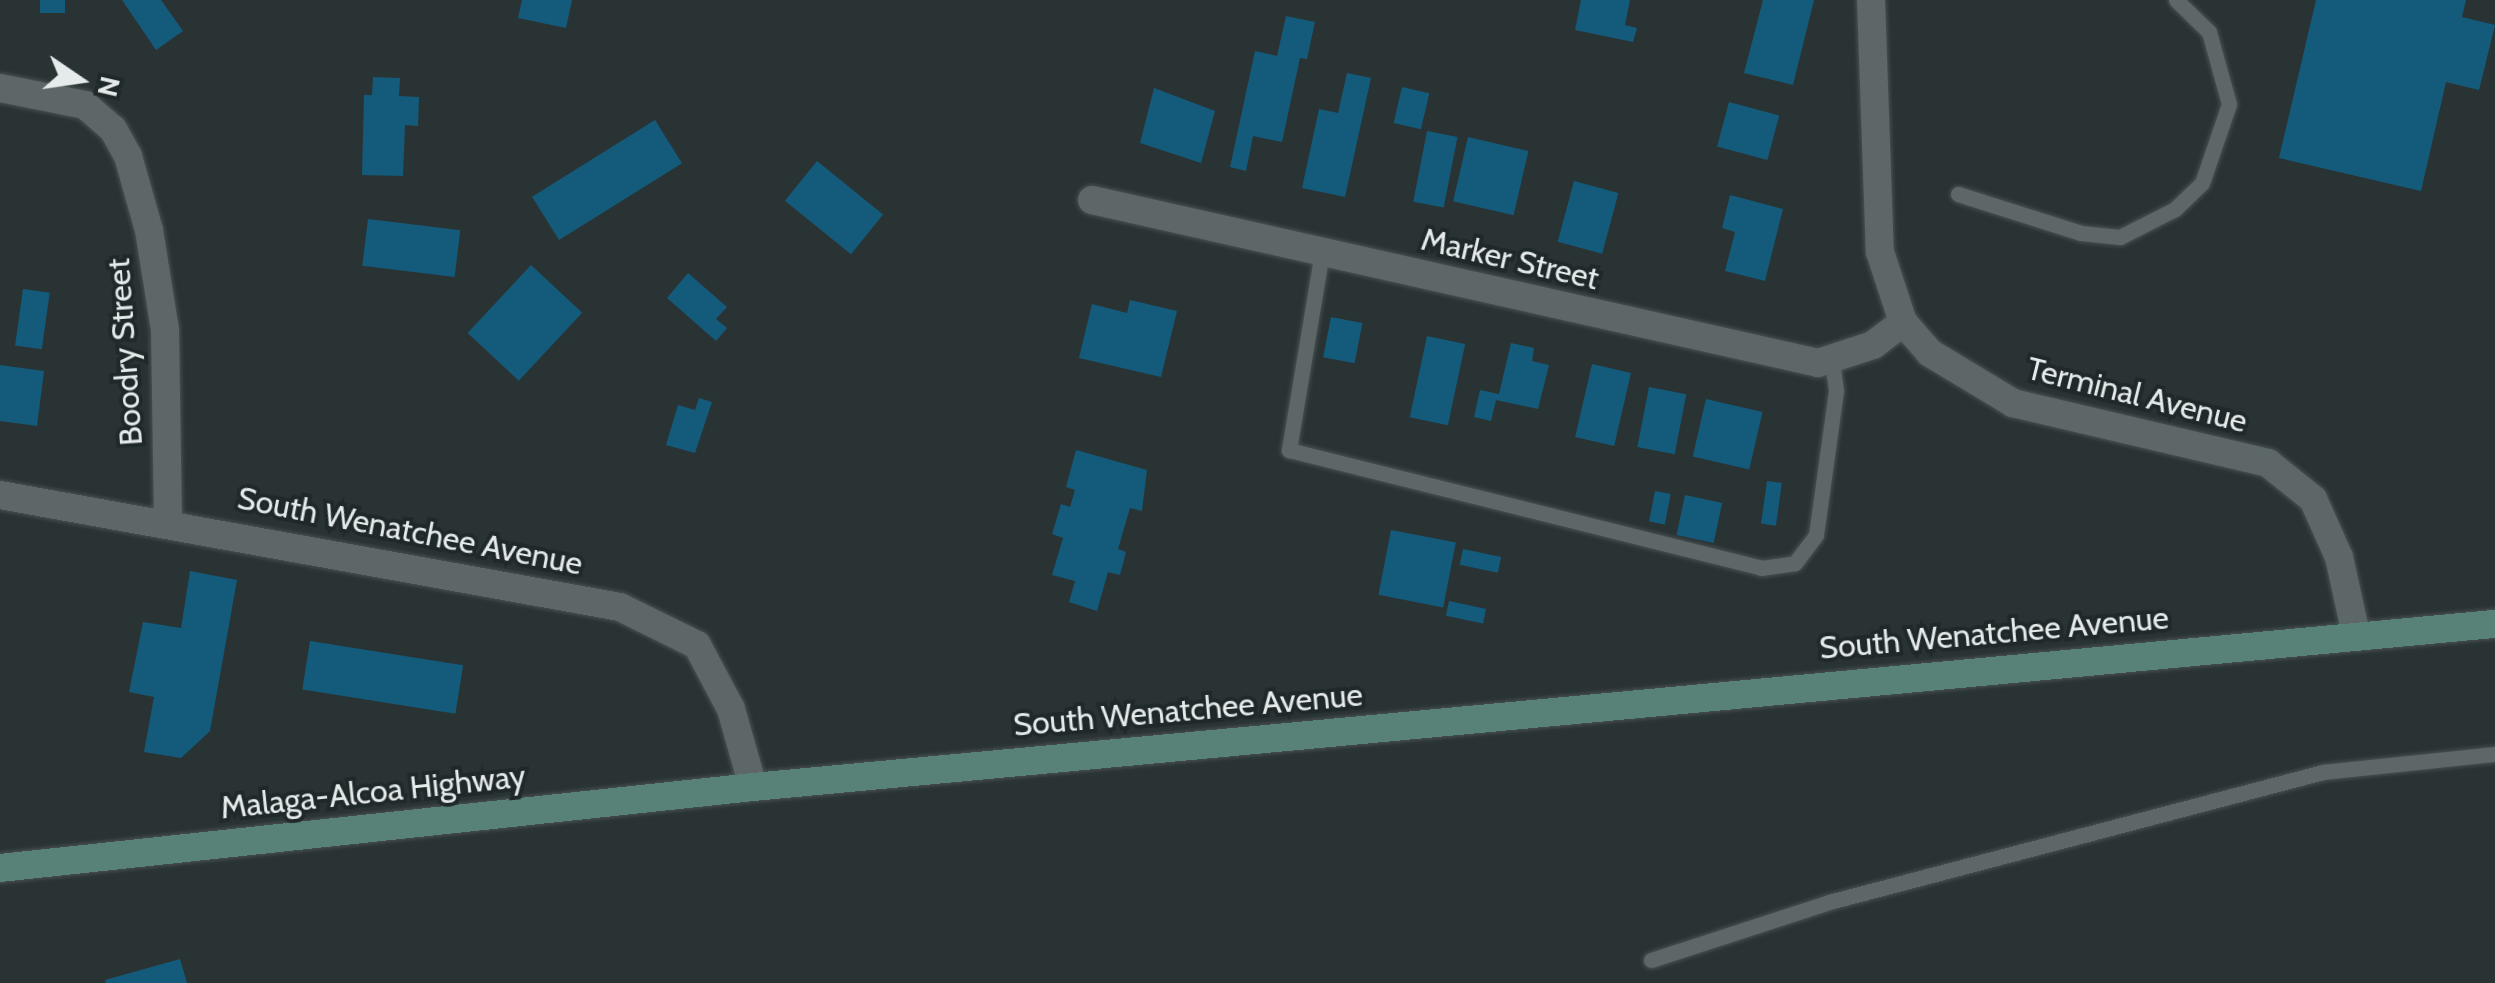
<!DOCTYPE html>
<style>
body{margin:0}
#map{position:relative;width:2495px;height:983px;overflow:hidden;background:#2a3334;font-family:Cabin,sans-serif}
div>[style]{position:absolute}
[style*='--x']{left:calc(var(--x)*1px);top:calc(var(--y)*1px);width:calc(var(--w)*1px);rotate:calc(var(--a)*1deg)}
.building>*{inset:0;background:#145b7b;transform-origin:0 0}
.roads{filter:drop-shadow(0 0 2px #495151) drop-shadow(0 0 2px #495151)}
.service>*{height:15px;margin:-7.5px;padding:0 7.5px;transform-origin:7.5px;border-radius:7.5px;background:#5d6767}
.minor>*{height:28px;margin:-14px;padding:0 14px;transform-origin:14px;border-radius:14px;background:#5d6767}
.tertiary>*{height:28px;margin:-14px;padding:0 14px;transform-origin:14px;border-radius:14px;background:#5d6767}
.secondary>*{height:28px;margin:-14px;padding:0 14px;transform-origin:14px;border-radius:14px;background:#588178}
span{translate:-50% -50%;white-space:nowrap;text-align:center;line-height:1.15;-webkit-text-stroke:8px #20292a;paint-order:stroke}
.street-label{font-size:32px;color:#e5eaeb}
.north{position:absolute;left:30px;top:30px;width:100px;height:100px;-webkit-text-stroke:8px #20292a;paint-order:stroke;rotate:103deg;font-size:28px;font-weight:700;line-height:40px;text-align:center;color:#e5eaeb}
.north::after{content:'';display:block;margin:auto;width:35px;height:45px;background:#e5eaeb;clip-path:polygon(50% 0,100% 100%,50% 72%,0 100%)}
</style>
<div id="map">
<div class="building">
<i style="left:40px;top:0;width:25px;height:13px"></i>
<i style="clip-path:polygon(122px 0,161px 0,183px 31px,156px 50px)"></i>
<i style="clip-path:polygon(522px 0,572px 0,566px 28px,518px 18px)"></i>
<i style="clip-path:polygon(1581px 0,1630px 0,1625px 25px,1637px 28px,1633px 42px,1575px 30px)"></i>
<i style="clip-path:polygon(1763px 0,1814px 0,1793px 85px,1744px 73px)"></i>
<i style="clip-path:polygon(2316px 0,2466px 0,2462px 17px,2495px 25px,2479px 90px,2446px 82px,2421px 191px,2279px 158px)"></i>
<i style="clip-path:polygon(1286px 16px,1315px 22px,1307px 59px,1300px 58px,1282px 142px,1253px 136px,1246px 171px,1230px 167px,1255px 51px,1277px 56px)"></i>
<i style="clip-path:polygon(1347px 73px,1371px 78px,1345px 197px,1302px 188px,1319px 109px,1338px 113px)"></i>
<i style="clip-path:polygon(373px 77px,400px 78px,399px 96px,419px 97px,418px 126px,405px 125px,403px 176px,362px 175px,364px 95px,372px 95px)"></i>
<i style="left:1402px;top:87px;width:28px;height:37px;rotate:13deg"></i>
<i style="clip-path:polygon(1154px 88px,1215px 111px,1201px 163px,1140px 143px)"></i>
<i style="left:1729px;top:102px;width:52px;height:46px;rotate:15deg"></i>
<i style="left:655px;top:120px;width:51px;height:145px;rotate:58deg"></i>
<i style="left:1427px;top:131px;width:31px;height:72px;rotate:11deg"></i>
<i style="left:1468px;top:137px;width:62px;height:66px;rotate:13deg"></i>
<i style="left:817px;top:161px;width:85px;height:51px;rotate:39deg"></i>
<i style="left:1574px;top:181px;width:46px;height:63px;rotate:15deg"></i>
<i style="clip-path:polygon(1730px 195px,1783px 209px,1765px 281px,1725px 271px,1735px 232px,1722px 228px)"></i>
<i style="left:368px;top:219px;width:93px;height:47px;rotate:7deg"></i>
<i style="left:531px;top:265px;width:70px;height:93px;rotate:43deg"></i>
<i style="clip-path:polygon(688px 273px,727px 307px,716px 319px,727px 328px,716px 341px,667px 298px)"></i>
<i style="left:23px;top:289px;width:27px;height:57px;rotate:8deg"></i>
<i style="clip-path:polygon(1130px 300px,1177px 311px,1161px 377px,1079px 358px,1092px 304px,1127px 313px)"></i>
<i style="left:1331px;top:317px;width:32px;height:41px;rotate:11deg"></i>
<i style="left:1427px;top:336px;width:39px;height:83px;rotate:12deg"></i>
<i style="clip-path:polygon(1511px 343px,1534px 348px,1532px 361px,1549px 365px,1538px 409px,1496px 400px,1491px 421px,1474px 417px,1480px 390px,1499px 394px)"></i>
<i style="left:1592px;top:364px;width:40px;height:75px;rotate:13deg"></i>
<i style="clip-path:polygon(0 365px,44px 371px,37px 426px,0 421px)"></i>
<i style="left:1649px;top:387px;width:38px;height:61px;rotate:11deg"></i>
<i style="clip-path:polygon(699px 398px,712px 402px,695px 453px,666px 445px,678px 405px,695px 410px)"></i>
<i style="left:1706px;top:399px;width:58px;height:59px;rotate:13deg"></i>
<i style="clip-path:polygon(1076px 450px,1147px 470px,1142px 511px,1130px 508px,1118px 549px,1126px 552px,1120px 575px,1108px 572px,1097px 611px,1069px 602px,1075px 581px,1052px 575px,1063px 538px,1052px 534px,1061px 504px,1070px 507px,1075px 490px,1066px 487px)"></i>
<i style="left:1767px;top:481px;width:15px;height:43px;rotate:8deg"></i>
<i style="left:1655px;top:491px;width:16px;height:31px;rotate:11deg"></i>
<i style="left:1685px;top:495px;width:38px;height:41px;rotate:12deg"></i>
<i style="left:1391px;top:530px;width:66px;height:66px;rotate:11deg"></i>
<i style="left:1463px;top:549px;width:39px;height:16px;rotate:12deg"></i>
<i style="clip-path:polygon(190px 571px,237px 580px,210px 731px,181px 758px,144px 752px,154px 697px,129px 692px,143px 622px,181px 628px)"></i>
<i style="left:1449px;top:601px;width:38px;height:15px;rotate:12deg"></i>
<i style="left:310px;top:641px;width:155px;height:49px;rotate:9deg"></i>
<i style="clip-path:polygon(180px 959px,187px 983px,106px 983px,105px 980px)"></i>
</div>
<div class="roads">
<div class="service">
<i style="--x:1958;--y:194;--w:129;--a:17.6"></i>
<i style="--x:2081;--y:233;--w:39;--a:6"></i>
<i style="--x:2120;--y:237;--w:62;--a:-27"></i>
<i style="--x:2175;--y:209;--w:37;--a:-44"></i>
<i style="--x:2202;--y:183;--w:83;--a:-71.1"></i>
<i style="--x:2229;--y:104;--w:75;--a:-105.5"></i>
<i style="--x:2209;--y:32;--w:46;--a:-135.9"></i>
<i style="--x:1322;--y:252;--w:201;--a:99.5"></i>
<i style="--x:1289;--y:450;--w:487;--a:14"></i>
<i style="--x:1761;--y:568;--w:34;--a:-8"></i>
<i style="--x:1795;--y:563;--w:35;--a:-53"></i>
<i style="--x:1816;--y:535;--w:146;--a:-82.1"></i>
<i style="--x:1836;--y:390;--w:29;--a:-98"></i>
<i style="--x:1651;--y:960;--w:187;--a:-18"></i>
<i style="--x:1829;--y:902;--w:511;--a:-14.74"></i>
<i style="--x:2323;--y:772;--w:173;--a:-6"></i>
</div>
<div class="minor">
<i style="--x:0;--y:88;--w:87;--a:11.3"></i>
<i style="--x:85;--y:105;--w:37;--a:41"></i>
<i style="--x:113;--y:129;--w:31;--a:61"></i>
<i style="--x:128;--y:156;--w:77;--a:74.2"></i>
<i style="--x:149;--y:230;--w:101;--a:80.9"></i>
<i style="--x:165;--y:330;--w:191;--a:89.1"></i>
<i style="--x:1092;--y:200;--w:744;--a:12.65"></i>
<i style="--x:1818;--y:363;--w:58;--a:-18.1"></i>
<i style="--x:1873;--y:345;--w:38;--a:-37"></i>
<i style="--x:0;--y:495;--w:630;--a:10.24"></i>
<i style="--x:620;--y:607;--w:86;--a:26.3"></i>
<i style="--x:697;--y:645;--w:72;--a:62"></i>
<i style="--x:731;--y:709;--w:81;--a:74.2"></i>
</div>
<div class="tertiary">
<i style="--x:1871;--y:0;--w:252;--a:88"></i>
<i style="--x:1880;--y:252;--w:74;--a:71.8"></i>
<i style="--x:1903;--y:322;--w:41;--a:48.9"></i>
<i style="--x:1930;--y:353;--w:97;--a:31.1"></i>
<i style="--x:2013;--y:403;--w:262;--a:13.2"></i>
<i style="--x:2268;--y:463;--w:58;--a:38.7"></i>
<i style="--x:2313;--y:499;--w:64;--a:65.9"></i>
<i style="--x:2339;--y:557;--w:79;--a:77.6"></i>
</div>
<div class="secondary">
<i style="--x:0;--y:868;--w:757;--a:-6.14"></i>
<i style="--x:753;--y:787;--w:1750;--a:-5.35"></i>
</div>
</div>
<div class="street-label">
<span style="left:1510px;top:259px;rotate:13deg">Marker Street</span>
<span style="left:125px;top:352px;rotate:-94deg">Boodry Street</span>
<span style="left:2137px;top:395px;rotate:14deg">Terminal Avenue</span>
<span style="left:410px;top:531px;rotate:11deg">South Wenatchee Avenue</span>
<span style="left:1994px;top:633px;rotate:-5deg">South Wenatchee Avenue</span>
<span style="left:1188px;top:710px;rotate:-5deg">South Wenatchee Avenue</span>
<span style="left:373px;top:792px;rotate:-6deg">Malaga-Alcoa Highway</span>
</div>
<div class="north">N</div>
</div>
